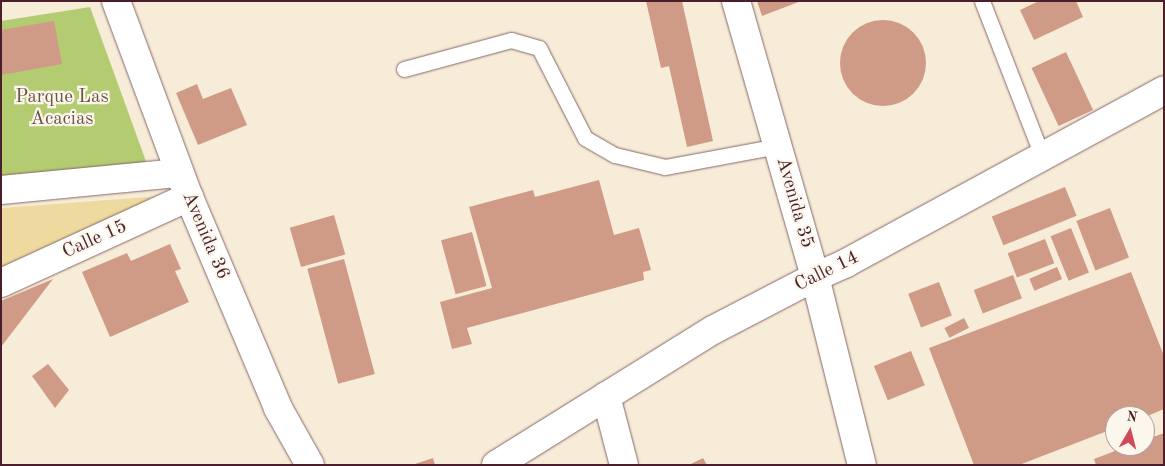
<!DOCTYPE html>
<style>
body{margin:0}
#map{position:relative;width:1165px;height:466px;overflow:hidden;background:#f7ecd8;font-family:"Old Standard TT",serif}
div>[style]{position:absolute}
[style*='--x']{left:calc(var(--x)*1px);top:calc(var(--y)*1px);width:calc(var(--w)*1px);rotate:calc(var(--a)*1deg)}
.green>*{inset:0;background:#b4cc71}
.sand>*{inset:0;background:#eeda9e}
.building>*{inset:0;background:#cf9a86;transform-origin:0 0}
.round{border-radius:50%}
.roads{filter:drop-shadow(0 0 1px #876768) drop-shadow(0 0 1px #876768)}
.service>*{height:15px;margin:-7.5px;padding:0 7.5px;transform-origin:7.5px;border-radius:7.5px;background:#fff}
.minor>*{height:28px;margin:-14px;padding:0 14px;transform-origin:14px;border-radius:14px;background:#fff}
.tertiary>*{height:28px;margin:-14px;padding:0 14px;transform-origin:14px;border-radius:14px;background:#fff}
span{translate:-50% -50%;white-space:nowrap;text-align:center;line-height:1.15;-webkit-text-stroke:4.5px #fbf7ec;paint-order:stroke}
.park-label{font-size:19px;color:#6a5340}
.street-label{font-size:19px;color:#4a1f2b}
.frame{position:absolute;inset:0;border:2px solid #4a1f2b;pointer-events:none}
.north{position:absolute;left:1105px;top:406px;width:50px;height:50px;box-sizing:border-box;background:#fbf7ec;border:1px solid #b4a19f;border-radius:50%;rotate:8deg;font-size:14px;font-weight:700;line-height:20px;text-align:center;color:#4a1f2b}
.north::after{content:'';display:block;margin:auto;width:18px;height:22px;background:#d1495b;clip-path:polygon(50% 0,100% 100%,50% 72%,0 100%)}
</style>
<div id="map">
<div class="green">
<i style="clip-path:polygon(90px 7px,147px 164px,1px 177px,1px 21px)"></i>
</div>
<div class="sand">
<i style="clip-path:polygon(162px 196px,1px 267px,1px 208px)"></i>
</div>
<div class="building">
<i style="clip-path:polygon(646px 1px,682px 1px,713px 141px,687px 147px,669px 66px,661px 68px)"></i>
<i style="clip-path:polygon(757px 1px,801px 1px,762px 16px)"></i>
<i style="clip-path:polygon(1039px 1px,1076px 1px,1083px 17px,1034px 40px,1020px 10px)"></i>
<i class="round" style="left:840px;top:20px;width:86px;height:86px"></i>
<i style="clip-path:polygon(54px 21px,62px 64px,1px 75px,1px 30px)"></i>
<i style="left:1066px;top:52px;width:64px;height:38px;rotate:65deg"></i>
<i style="clip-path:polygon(197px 84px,203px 99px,231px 88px,247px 125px,198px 145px,176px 93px)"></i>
<i style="clip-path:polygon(599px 180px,614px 235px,639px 228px,651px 270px,643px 272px,644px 280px,467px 328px,472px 344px,452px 349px,440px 302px,492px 288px,469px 207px,533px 190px,535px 197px)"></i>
<i style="left:1065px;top:187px;width:31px;height:79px;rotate:68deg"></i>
<i style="left:1110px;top:208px;width:53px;height:36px;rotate:69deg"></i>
<i style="left:334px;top:215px;width:41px;height:46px;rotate:74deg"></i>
<i style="left:1071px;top:228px;width:48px;height:22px;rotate:68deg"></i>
<i style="left:472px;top:232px;width:56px;height:32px;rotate:75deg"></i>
<i style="left:1045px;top:239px;width:26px;height:40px;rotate:69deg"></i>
<i style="clip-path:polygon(170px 244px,181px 269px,175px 271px,189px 302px,110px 337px,82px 272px,127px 253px,131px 261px)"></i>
<i style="left:344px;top:259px;width:119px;height:38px;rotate:75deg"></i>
<i style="left:1057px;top:267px;width:13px;height:30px;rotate:67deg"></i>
<i style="clip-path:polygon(1131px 272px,1164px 356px,1164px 409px,1145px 417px,1115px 416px,1115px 428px,1019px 465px,974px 465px,929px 348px)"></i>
<i style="left:1013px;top:275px;width:25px;height:42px;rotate:69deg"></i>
<i style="clip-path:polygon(53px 279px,1px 347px,1px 301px)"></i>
<i style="left:939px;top:282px;width:36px;height:33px;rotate:69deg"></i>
<i style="left:964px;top:318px;width:11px;height:22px;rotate:63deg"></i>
<i style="left:911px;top:351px;width:37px;height:40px;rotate:68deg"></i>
<i style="clip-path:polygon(48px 364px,69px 390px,55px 408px,32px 376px)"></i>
<i style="clip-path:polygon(1164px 433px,1164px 465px,1096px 465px,1094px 459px,1128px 446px,1145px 446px,1145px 440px)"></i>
<i style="clip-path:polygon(433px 458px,435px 465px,415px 465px,415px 464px)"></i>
<i style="clip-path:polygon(703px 458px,707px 465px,689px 465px)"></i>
</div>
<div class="roads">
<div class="service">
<i style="--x:982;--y:1;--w:166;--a:68.8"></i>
<i style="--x:404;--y:69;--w:111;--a:-15.2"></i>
<i style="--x:511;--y:40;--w:29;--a:16"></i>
<i style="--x:539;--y:48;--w:101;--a:62.9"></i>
<i style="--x:585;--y:138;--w:34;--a:30"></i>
<i style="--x:615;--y:155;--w:51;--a:13.5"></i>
<i style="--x:665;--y:167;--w:115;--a:-10.5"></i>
</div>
<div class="minor">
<i style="--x:116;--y:1;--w:209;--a:69.6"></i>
<i style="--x:189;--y:197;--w:229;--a:67.1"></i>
<i style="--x:278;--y:408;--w:65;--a:60.7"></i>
<i style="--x:1;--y:190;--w:179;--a:-5.5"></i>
<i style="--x:1;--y:283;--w:207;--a:-24.6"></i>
<i style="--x:606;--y:396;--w:71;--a:75.4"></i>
<i style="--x:496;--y:465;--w:256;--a:-31.9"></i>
<i style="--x:713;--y:330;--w:115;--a:-27.5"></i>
</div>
<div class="tertiary">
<i style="--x:736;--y:1;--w:287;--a:74"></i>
<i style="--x:815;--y:277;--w:194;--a:76"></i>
<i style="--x:815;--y:277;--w:34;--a:-24"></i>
<i style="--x:846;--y:263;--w:362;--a:-28.5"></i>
</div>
</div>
<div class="park-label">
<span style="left:62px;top:109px">Parque Las<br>Acacias</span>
</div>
<div class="street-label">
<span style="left:794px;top:203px;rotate:74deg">Avenida 35</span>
<span style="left:205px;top:236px;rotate:67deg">Avenida 36</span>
<span style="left:95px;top:240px;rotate:-24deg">Calle 15</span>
<span style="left:827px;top:272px;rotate:-26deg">Calle 14</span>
</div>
<div class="frame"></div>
<div class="north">N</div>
</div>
